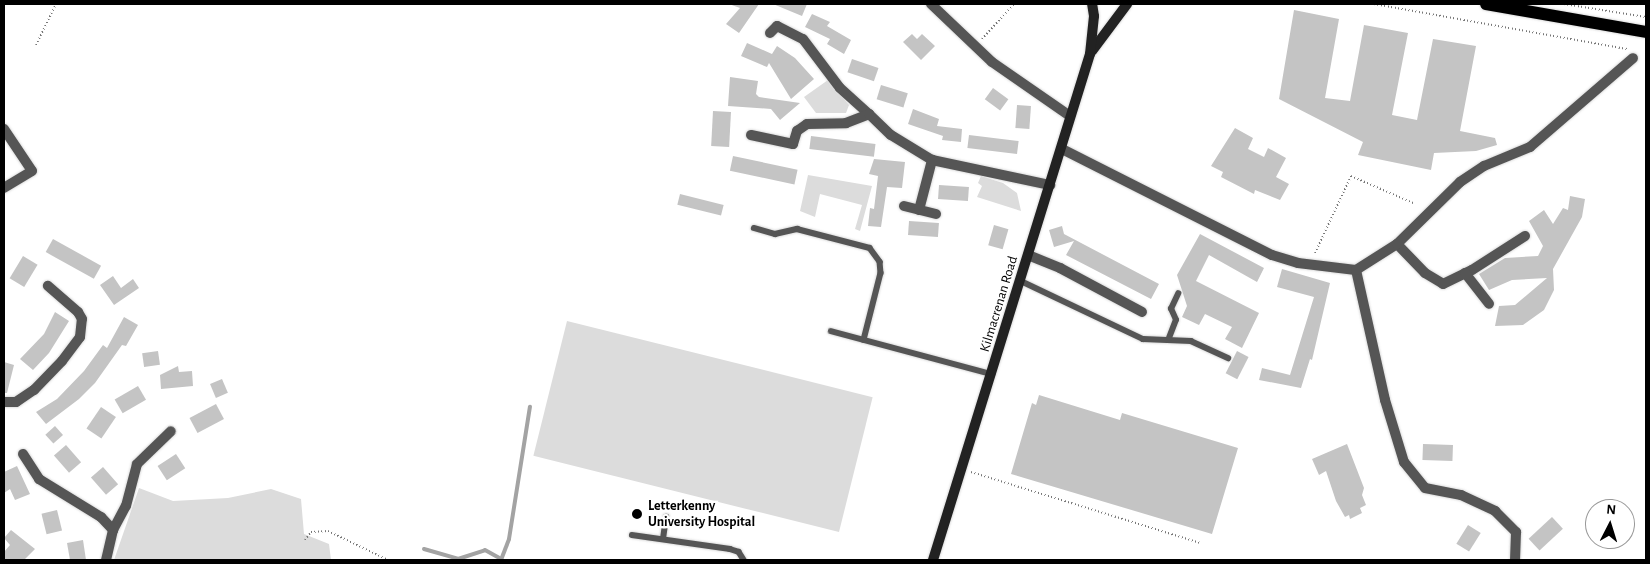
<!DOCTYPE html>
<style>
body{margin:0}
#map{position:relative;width:1650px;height:564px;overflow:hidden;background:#fff;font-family:"Alegreya Sans",sans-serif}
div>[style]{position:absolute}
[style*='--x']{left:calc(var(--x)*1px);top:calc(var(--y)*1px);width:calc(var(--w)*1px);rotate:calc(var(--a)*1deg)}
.green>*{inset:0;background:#dcdcdc;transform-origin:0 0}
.stream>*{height:4px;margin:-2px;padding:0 2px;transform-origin:2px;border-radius:2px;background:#a3a3a3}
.building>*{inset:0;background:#c4c4c4;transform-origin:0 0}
.path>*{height:2px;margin-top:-1px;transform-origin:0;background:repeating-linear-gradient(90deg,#777 0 1px,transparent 0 3.5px)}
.roads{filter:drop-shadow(0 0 1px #dbdbdb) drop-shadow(0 0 1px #dbdbdb)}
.service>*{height:5.5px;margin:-2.75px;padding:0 2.75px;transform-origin:2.75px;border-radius:2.75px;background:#555}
.minor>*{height:10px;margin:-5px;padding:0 5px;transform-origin:5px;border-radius:5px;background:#555}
.secondary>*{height:10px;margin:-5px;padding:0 5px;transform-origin:5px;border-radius:5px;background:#222}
.primary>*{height:12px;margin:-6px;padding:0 6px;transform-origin:6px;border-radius:6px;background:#000}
.dots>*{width:14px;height:14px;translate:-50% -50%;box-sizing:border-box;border:2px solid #fff;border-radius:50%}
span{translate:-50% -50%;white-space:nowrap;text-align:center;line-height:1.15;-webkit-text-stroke:4.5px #fff;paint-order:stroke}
.street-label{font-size:14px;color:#000}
.poi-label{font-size:14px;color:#000;font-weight:700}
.left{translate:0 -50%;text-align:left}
.frame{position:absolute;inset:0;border:5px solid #000;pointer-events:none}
.north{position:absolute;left:1585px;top:499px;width:50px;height:50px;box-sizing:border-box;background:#fff;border:1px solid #999;border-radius:50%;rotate:5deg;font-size:14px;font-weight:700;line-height:20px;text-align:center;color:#000}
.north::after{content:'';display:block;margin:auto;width:18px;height:22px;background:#000;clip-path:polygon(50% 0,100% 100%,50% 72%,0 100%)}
</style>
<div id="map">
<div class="green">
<i style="clip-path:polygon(828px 80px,849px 105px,846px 113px,816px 113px,804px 97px)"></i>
<i style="clip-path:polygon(808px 175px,872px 186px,860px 231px,855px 229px,862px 205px,820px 194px,815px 217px,800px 211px)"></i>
<i style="clip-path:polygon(981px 176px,1003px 183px,1017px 193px,1021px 211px,977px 197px,982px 186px,978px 183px)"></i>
<i style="left:567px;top:321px;width:315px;height:139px;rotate:14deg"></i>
<i style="clip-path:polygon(139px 488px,173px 501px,228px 498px,271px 489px,301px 499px,304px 534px,329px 544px,331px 560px,114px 560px)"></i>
</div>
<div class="stream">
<i style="--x:424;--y:549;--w:35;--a:16"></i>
<i style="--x:458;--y:559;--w:28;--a:-18"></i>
<i style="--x:485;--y:550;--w:18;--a:29"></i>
<i style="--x:501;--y:560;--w:22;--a:-69"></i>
<i style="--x:509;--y:539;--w:134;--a:-81"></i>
</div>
<div class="building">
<i style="clip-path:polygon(729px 4px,759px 4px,739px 33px,726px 24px,740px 8px)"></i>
<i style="clip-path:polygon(773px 4px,807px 4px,802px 16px)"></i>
<i style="clip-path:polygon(1294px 10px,1339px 19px,1325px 98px,1350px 101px,1364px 25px,1408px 33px,1392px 115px,1417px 120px,1433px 39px,1476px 46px,1460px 131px,1495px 138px,1497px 145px,1476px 151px,1434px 153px,1431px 170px,1358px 155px,1363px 142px,1279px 99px)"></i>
<i style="clip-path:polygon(812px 14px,830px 22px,827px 26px,851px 40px,844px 54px,827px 44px,830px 39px,805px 27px)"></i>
<i style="clip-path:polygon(912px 34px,917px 39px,922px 34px,935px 46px,921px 60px,903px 42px)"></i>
<i style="clip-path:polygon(747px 43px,772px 54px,777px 46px,795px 58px,814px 79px,791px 99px,769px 63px,767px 67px,741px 56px)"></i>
<i style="left:852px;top:59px;width:28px;height:14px;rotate:19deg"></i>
<i style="clip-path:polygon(730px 77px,758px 81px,756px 94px,759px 97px,800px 103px,780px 120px,771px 109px,728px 106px)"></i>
<i style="left:881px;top:85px;width:28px;height:15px;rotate:17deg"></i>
<i style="left:993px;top:88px;width:19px;height:14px;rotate:36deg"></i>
<i style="left:1017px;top:105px;width:14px;height:23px;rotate:4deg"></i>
<i style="clip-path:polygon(913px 109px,939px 119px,937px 126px,962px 129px,961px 142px,942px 140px,943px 136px,908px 124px)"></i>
<i style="left:713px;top:111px;width:18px;height:35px;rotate:3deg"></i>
<i style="clip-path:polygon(1235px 128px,1253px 138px,1248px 149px,1264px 157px,1268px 148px,1286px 158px,1276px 177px,1289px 184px,1280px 200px,1255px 190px,1254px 194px,1221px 177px,1223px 172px,1211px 166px)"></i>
<i style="left:969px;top:135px;width:50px;height:13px;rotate:7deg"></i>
<i style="left:811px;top:136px;width:65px;height:13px;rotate:7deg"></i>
<i style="left:733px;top:156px;width:66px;height:15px;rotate:12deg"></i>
<i style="clip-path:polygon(874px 159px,905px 162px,902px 188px,887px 187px,881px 227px,868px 226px,870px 208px,874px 209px,878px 176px,869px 174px)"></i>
<i style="left:939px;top:185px;width:30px;height:14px;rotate:4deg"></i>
<i style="left:680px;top:194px;width:45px;height:11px;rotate:14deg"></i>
<i style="clip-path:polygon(1570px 196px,1585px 199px,1582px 217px,1553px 269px,1554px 290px,1544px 310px,1523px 325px,1495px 326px,1499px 306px,1515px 305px,1547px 278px,1512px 280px,1489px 290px,1479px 274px,1505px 258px,1538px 256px,1543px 246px,1529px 221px,1544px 210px,1553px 224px,1563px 208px,1568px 210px)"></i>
<i style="left:909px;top:221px;width:30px;height:14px;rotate:4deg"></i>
<i style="left:994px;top:225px;width:15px;height:21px;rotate:16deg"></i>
<i style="clip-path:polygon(1062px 226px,1064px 234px,1159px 284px,1151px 299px,1066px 255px,1074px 241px,1054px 247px,1049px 230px)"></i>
<i style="clip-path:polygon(1200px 234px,1264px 268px,1257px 282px,1209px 255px,1196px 281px,1259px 313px,1242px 348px,1225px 339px,1232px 327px,1205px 314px,1199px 325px,1182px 317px,1187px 306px,1177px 275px)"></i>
<i style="left:53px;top:239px;width:55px;height:15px;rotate:29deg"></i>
<i style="left:23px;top:256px;width:17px;height:26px;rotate:31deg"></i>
<i style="clip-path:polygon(1282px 269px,1330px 283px,1312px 360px,1310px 359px,1301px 388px,1259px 380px,1262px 368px,1290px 375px,1314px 297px,1277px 287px)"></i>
<i style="clip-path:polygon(113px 276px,121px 288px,133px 279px,139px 288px,114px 305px,100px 285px)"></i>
<i style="clip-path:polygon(55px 312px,69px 321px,49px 353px,33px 370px,20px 359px,44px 334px)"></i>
<i style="clip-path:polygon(124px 317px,138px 325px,126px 346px,122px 345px,95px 383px,79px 399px,46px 424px,36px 412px,57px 399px,84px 371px,103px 345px,107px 348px)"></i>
<i style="left:158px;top:351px;width:14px;height:16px;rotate:82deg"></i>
<i style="left:1237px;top:351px;width:13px;height:25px;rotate:27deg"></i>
<i style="clip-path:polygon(4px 362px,14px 365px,7px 393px,4px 393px)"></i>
<i style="clip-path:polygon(178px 366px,179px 372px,192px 371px,193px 386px,161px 389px,160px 375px)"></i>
<i style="left:222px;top:379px;width:15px;height:13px;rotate:67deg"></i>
<i style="left:138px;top:386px;width:16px;height:27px;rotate:60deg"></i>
<i style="clip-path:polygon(1039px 395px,1120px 420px,1122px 413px,1238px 448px,1212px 534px,1011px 474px,1032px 403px,1036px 405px)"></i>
<i style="left:216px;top:404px;width:17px;height:30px;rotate:62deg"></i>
<i style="left:101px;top:407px;width:18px;height:26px;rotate:34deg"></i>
<i style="left:55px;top:426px;width:12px;height:13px;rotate:48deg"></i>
<i style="clip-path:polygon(1347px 444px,1364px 488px,1362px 495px,1366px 505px,1360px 508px,1362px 513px,1350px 519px,1349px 515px,1345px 517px,1336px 501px,1326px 471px,1319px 475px,1312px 459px)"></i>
<i style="left:1423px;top:444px;width:30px;height:16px;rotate:2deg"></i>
<i style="left:66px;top:445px;width:23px;height:16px;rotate:49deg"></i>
<i style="left:176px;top:454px;width:17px;height:22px;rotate:57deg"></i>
<i style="clip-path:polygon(17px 466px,30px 494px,15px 500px,10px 489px,4px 493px,4px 472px)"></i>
<i style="left:103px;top:467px;width:23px;height:16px;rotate:49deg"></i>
<i style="left:57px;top:510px;width:21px;height:16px;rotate:76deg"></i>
<i style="left:1552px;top:517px;width:16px;height:32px;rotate:47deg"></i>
<i style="left:1468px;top:525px;width:15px;height:22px;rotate:32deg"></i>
<i style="clip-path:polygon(11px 530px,35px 549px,24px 560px,4px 560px,4px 552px,10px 545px,4px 538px)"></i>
<i style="clip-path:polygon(83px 540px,86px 560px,70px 560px,67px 543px)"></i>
</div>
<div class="path">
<i style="--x:1374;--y:4;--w:257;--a:10.1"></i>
<i style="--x:1564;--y:4;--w:83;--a:9"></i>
<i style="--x:982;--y:39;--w:47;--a:-47.6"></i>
<i style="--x:36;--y:45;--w:46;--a:-64"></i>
<i style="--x:1315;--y:253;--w:85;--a:-64.9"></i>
<i style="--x:1351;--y:176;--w:68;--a:23.5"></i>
<i style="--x:971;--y:472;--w:240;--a:17.2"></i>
<i style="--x:305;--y:540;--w:10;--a:-53"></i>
<i style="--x:311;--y:532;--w:17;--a:-3"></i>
<i style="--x:328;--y:531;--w:67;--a:25.8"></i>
</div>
<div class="roads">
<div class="service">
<i style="--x:754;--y:228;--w:22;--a:16"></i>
<i style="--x:775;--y:234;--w:23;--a:-13"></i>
<i style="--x:797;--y:229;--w:75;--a:14.6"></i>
<i style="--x:870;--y:248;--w:17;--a:54"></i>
<i style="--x:880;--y:262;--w:11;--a:85"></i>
<i style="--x:881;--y:273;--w:69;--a:104.2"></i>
<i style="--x:1021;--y:281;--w:135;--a:25.4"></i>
<i style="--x:1143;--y:339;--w:48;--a:2.4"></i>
<i style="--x:1191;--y:341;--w:41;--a:24.7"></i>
<i style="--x:831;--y:331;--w:167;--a:15"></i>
<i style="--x:1169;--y:338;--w:19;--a:-69"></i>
<i style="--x:1176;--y:320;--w:12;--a:-114"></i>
<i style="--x:1171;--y:309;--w:17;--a:-65"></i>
<i style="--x:632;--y:535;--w:99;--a:8.1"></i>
<i style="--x:730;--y:549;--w:9;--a:18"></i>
<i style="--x:739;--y:552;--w:9;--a:58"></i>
<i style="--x:663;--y:539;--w:22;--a:-82"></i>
</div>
<div class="minor">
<i style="--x:931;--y:4;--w:84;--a:43.6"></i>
<i style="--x:992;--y:62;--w:95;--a:34.7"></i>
<i style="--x:770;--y:33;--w:10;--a:-45"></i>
<i style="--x:777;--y:26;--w:29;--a:27"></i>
<i style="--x:803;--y:39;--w:61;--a:52.9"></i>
<i style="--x:840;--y:88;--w:39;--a:42"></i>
<i style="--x:4;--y:129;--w:50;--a:56.3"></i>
<i style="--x:32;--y:171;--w:33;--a:149"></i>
<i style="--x:751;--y:135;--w:43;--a:12.1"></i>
<i style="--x:793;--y:144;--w:14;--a:-73"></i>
<i style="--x:797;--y:131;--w:12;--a:-35"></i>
<i style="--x:807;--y:124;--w:39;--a:-1"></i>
<i style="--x:846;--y:123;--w:25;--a:-21"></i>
<i style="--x:869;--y:114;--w:30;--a:44"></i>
<i style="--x:891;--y:135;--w:48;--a:31.4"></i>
<i style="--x:932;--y:160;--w:121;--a:12"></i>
<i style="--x:1062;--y:149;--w:235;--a:26.8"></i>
<i style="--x:1272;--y:255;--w:27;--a:17"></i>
<i style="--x:1298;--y:263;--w:58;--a:6.9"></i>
<i style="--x:1356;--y:270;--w:133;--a:77.4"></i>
<i style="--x:1385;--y:400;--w:65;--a:73"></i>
<i style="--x:1404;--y:462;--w:33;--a:51"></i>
<i style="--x:1425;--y:488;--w:37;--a:11"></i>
<i style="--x:1461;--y:495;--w:38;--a:25"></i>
<i style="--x:1495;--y:511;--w:30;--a:45"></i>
<i style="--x:1516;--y:532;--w:28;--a:92"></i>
<i style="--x:904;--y:206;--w:33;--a:14"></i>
<i style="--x:919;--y:210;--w:52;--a:-75.4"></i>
<i style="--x:1397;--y:244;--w:40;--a:46"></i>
<i style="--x:1425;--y:273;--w:21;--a:31"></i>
<i style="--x:1443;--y:284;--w:32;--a:-26"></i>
<i style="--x:1472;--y:270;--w:63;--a:-32.7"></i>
<i style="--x:1028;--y:255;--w:35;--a:22"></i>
<i style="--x:1060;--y:268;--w:93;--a:28.2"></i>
<i style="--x:1356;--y:270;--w:49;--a:-32.4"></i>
<i style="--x:1397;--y:244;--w:88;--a:-44.5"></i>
<i style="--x:1460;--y:182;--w:29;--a:-34"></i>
<i style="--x:1484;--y:166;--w:50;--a:-22.4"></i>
<i style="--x:1530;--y:147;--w:136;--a:-40.8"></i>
<i style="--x:1465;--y:273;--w:39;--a:52"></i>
<i style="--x:4;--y:402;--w:12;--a:0"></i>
<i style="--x:16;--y:402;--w:22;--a:-34"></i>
<i style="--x:34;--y:390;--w:40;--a:-46"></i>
<i style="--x:62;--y:361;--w:30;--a:-53"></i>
<i style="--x:80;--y:337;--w:18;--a:-84"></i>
<i style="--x:82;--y:319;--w:8;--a:-120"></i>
<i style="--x:78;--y:312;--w:40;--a:-139"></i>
<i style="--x:23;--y:454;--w:30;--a:57"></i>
<i style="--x:39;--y:479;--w:73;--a:31.5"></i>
<i style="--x:101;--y:517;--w:18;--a:47"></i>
<i style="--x:113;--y:530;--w:31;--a:103"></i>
<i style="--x:113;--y:530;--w:27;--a:-62"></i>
<i style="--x:126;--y:506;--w:43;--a:-75.3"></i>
<i style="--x:137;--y:464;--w:47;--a:-44.1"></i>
</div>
<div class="secondary">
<i style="--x:1092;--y:51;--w:59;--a:-53.3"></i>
<i style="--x:933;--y:560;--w:530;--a:-72.76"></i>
<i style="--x:1090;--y:54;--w:38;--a:-84"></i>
<i style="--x:1094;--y:16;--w:12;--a:-99"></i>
</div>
<div class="primary">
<i style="--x:1486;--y:4;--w:162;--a:9.9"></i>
</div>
</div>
<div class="dots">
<i style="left:637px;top:514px;background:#000"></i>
</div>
<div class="street-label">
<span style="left:999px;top:304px;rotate:-73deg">Kilmacrenan Road</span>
</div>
<div class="poi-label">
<span class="left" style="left:648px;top:514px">Letterkenny<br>University Hospital</span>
</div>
<div class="frame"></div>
<div class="north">N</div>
</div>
